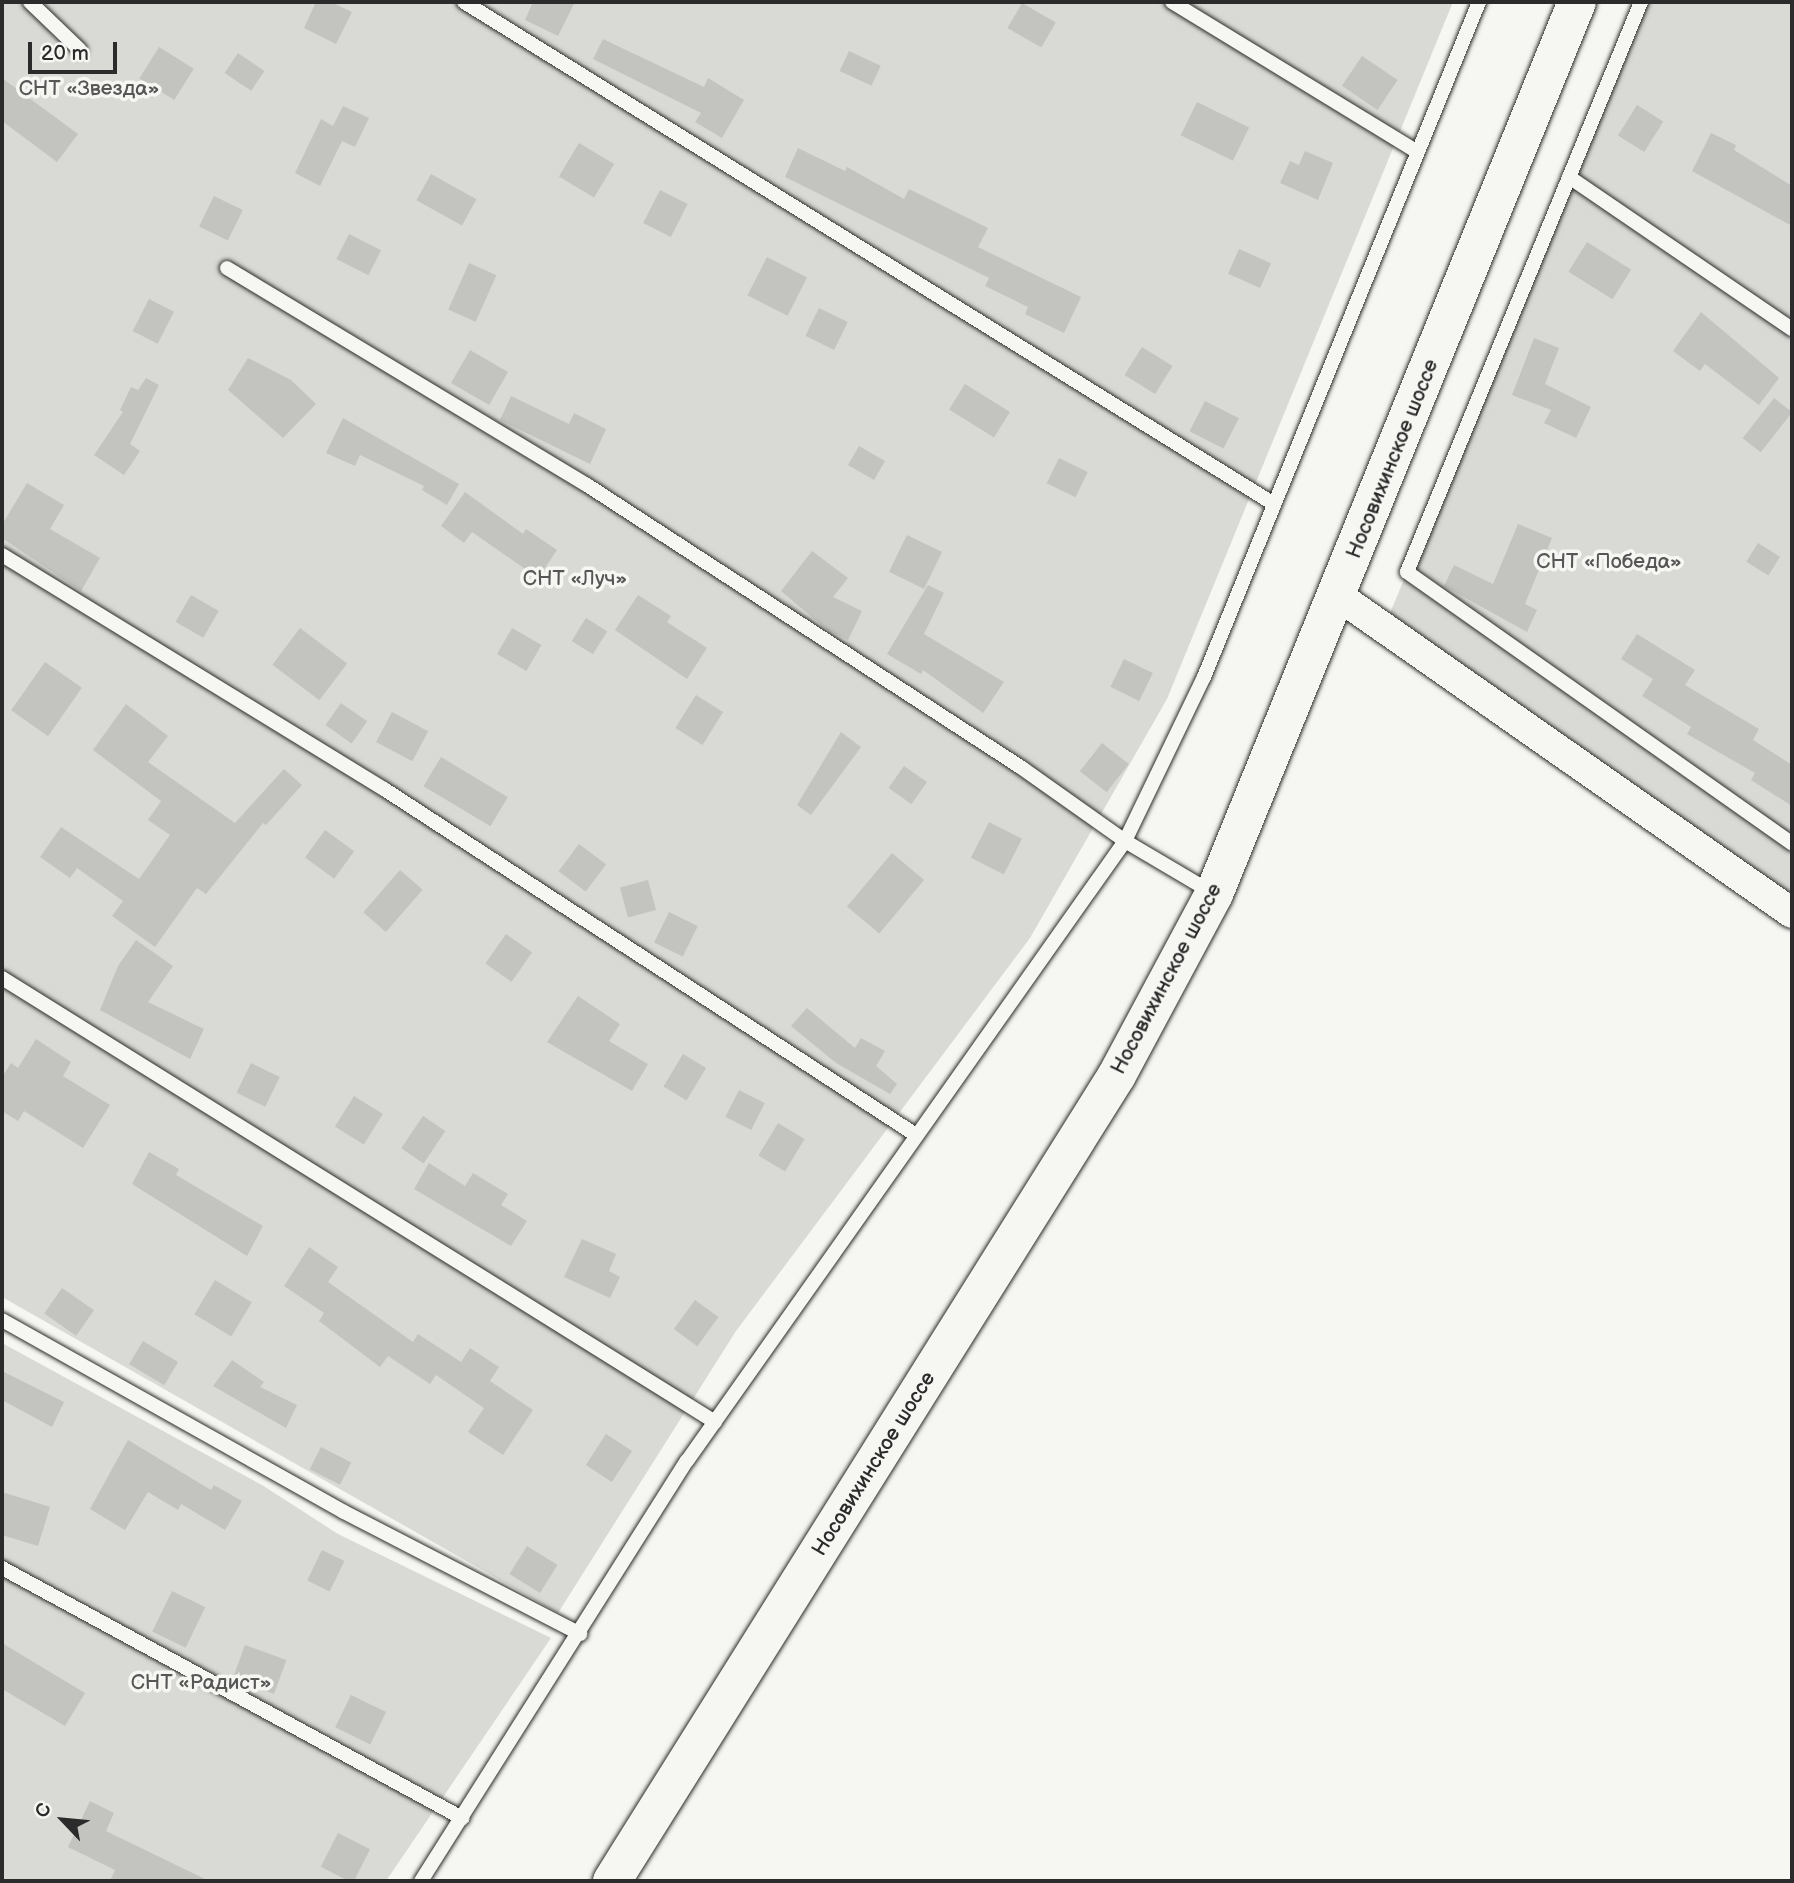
<!DOCTYPE html>
<meta charset="utf-8">
<style>
body{margin:0}
#map{position:relative;width:1794px;height:1883px;overflow:hidden;background:#f6f6f2;font-family:"Balsamiq Sans",sans-serif}
div>[style]{position:absolute}
[style*='--x']{left:calc(var(--x)*1px);top:calc(var(--y)*1px);width:calc(var(--w)*1px);rotate:calc(var(--a)*1deg)}
.green>*{inset:0;background:#d9d9d5}
.building>*{inset:0;background:#c3c3c0;transform-origin:0 0}
.roads{filter:drop-shadow(0 0 2px #2b2b2b) drop-shadow(0 0 2px #2b2b2b)}
.service>*{height:14px;margin:-7px;padding:0 7px;transform-origin:7px;border-radius:7px;background:#f6f6f2}
.minor>*{height:30px;margin:-15px;padding:0 15px;transform-origin:15px;border-radius:15px;background:#f6f6f2}
.secondary>*{height:38px;margin:-19px;padding:0 19px;transform-origin:19px;border-radius:19px;background:#f6f6f2}
span{translate:-50% -50%;white-space:nowrap;text-align:center;line-height:1.15;-webkit-text-stroke:7px #f6f6f2;paint-order:stroke}
.park-label{font-size:21px;color:#565656}
.street-label{font-size:21px;color:#2b2b2b}
.frame{position:absolute;inset:0;border:4px solid #2b2b2b;pointer-events:none}
.north{position:absolute;left:28px;top:1785px;width:70px;height:70px;-webkit-text-stroke:5px #f6f6f2;paint-order:stroke;rotate:296deg;font-size:19px;font-weight:700;line-height:28px;text-align:center;color:#2b2b2b}
.north::after{content:'';display:block;margin:auto;width:24px;height:32px;background:#2b2b2b;clip-path:polygon(50% 0,100% 100%,50% 72%,0 100%)}
.scale{position:absolute;left:28px;top:42px;width:89px;height:32px;box-sizing:border-box;border:4px solid #2b2b2b;border-top:0;padding-left:9px;font-size:21px;line-height:24px;white-space:nowrap;color:#2b2b2b;-webkit-text-stroke:5px #f6f6f2;paint-order:stroke}
</style>
<div id="map">
<div class="green">
<i style="clip-path:polygon(2px 2px,1453px 2px,1167px 699px,1030px 938px,736px 1331px,558px 1613px,2px 1297px)"></i>
<i style="clip-path:polygon(1641px 2px,1792px 2px,1792px 913px,1384px 628px)"></i>
<i style="clip-path:polygon(2px 1343px,262px 1485px,338px 1534px,551px 1638px,386px 1881px,2px 1881px)"></i>
</div>
<div class="building">
<i style="clip-path:polygon(316px 2px,331px 2px,352px 12px,336px 44px,304px 28px)"></i>
<i style="clip-path:polygon(533px 2px,575px 2px,558px 36px,525px 20px)"></i>
<i style="left:1022px;top:3px;width:39px;height:29px;rotate:30deg"></i>
<i style="clip-path:polygon(603px 39px,704px 87px,708px 78px,744px 100px,722px 138px,695px 122px,701px 113px,593px 59px)"></i>
<i style="left:159px;top:47px;width:41px;height:37px;rotate:32deg"></i>
<i style="left:849px;top:51px;width:35px;height:22px;rotate:25deg"></i>
<i style="left:238px;top:53px;width:32px;height:24px;rotate:34deg"></i>
<i style="left:1362px;top:56px;width:43px;height:36px;rotate:34deg"></i>
<i style="clip-path:polygon(2px 78px,78px 134px,57px 162px,2px 121px)"></i>
<i style="left:1197px;top:102px;width:58px;height:37px;rotate:26deg"></i>
<i style="left:1637px;top:105px;width:31px;height:36px;rotate:32deg"></i>
<i style="clip-path:polygon(343px 106px,369px 118px,355px 147px,342px 141px,320px 186px,295px 173px,321px 119px,333px 126px)"></i>
<i style="clip-path:polygon(1711px 133px,1736px 145px,1734px 150px,1792px 186px,1792px 226px,1692px 171px)"></i>
<i style="left:579px;top:143px;width:41px;height:39px;rotate:31deg"></i>
<i style="clip-path:polygon(798px 148px,845px 171px,847px 167px,904px 199px,909px 189px,988px 228px,978px 247px,1081px 297px,1064px 333px,1025px 314px,1028px 307px,985px 286px,989px 278px,785px 177px)"></i>
<i style="clip-path:polygon(1305px 151px,1333px 163px,1318px 200px,1280px 183px,1290px 161px,1299px 165px)"></i>
<i style="left:431px;top:174px;width:52px;height:30px;rotate:29deg"></i>
<i style="left:660px;top:190px;width:31px;height:37px;rotate:27deg"></i>
<i style="left:214px;top:196px;width:32px;height:34px;rotate:26deg"></i>
<i style="left:349px;top:234px;width:36px;height:28px;rotate:27deg"></i>
<i style="left:1587px;top:242px;width:52px;height:35px;rotate:32deg"></i>
<i style="left:1239px;top:249px;width:35px;height:27px;rotate:24deg"></i>
<i style="left:767px;top:257px;width:45px;height:43px;rotate:27deg"></i>
<i style="left:469px;top:263px;width:30px;height:51px;rotate:24deg"></i>
<i style="left:149px;top:299px;width:28px;height:36px;rotate:27deg"></i>
<i style="left:819px;top:308px;width:32px;height:31px;rotate:26deg"></i>
<i style="clip-path:polygon(1701px 312px,1779px 378px,1759px 405px,1705px 364px,1700px 371px,1673px 351px)"></i>
<i style="clip-path:polygon(1534px 338px,1559px 348px,1545px 384px,1591px 407px,1576px 438px,1544px 423px,1551px 410px,1512px 395px)"></i>
<i style="left:1142px;top:347px;width:36px;height:33px;rotate:32deg"></i>
<i style="left:470px;top:350px;width:44px;height:38px;rotate:30deg"></i>
<i style="clip-path:polygon(248px 358px,291px 380px,316px 404px,283px 438px,228px 390px)"></i>
<i style="clip-path:polygon(146px 378px,159px 385px,130px 444px,140px 451px,124px 475px,94px 455px,123px 412px,120px 410px,131px 387px,138px 390px)"></i>
<i style="left:965px;top:384px;width:53px;height:30px;rotate:32deg"></i>
<i style="clip-path:polygon(511px 396px,569px 424px,574px 413px,606px 429px,590px 464px,500px 420px)"></i>
<i style="left:1774px;top:398px;width:23px;height:51px;rotate:38deg"></i>
<i style="left:1205px;top:401px;width:38px;height:34px;rotate:27deg"></i>
<i style="clip-path:polygon(343px 418px,459px 484px,447px 505px,422px 490px,424px 486px,360px 455px,355px 466px,326px 453px)"></i>
<i style="left:859px;top:446px;width:30px;height:22px;rotate:30deg"></i>
<i style="left:1059px;top:458px;width:32px;height:28px;rotate:26deg"></i>
<i style="clip-path:polygon(27px 483px,64px 505px,50px 529px,100px 558px,81px 591px,2px 538px,2px 525px)"></i>
<i style="clip-path:polygon(465px 492px,523px 534px,526px 529px,557px 550px,538px 578px,472px 532px,464px 543px,441px 526px)"></i>
<i style="clip-path:polygon(1518px 524px,1552px 538px,1525px 604px,1537px 610px,1527px 632px,1444px 586px,1454px 565px,1493px 584px)"></i>
<i style="left:907px;top:535px;width:39px;height:41px;rotate:26deg"></i>
<i style="left:1758px;top:543px;width:26px;height:22px;rotate:32deg"></i>
<i style="clip-path:polygon(812px 551px,848px 578px,833px 597px,862px 611px,848px 640px,826px 629px,781px 591px)"></i>
<i style="clip-path:polygon(928px 585px,944px 593px,924px 634px,1004px 682px,983px 713px,923px 670px,921px 674px,887px 654px)"></i>
<i style="left:191px;top:595px;width:32px;height:31px;rotate:30deg"></i>
<i style="clip-path:polygon(638px 595px,671px 616px,667px 622px,707px 648px,687px 679px,615px 630px)"></i>
<i style="left:586px;top:618px;width:25px;height:27px;rotate:32deg"></i>
<i style="left:300px;top:628px;width:59px;height:46px;rotate:37deg"></i>
<i style="left:512px;top:628px;width:34px;height:30px;rotate:30deg"></i>
<i style="clip-path:polygon(1637px 634px,1695px 670px,1685px 685px,1759px 729px,1753px 740px,1792px 765px,1792px 806px,1751px 780px,1755px 773px,1687px 734px,1691px 727px,1642px 696px,1653px 679px,1621px 659px)"></i>
<i style="left:1124px;top:659px;width:32px;height:31px;rotate:26deg"></i>
<i style="left:45px;top:662px;width:45px;height:59px;rotate:35deg"></i>
<i style="left:696px;top:695px;width:32px;height:39px;rotate:32deg"></i>
<i style="left:341px;top:703px;width:32px;height:27px;rotate:35deg"></i>
<i style="clip-path:polygon(126px 704px,168px 736px,148px 762px,235px 823px,284px 769px,302px 785px,266px 825px,263px 823px,206px 894px,197px 888px,155px 947px,112px 916px,123px 901px,77px 868px,70px 878px,40px 857px,61px 827px,139px 879px,170px 835px,148px 820px,161px 801px,93px 750px)"></i>
<i style="left:392px;top:712px;width:41px;height:34px;rotate:28deg"></i>
<i style="clip-path:polygon(841px 732px,861px 747px,811px 815px,797px 805px)"></i>
<i style="left:1102px;top:743px;width:34px;height:36px;rotate:38deg"></i>
<i style="left:441px;top:757px;width:78px;height:34px;rotate:31deg"></i>
<i style="left:904px;top:766px;width:28px;height:27px;rotate:35deg"></i>
<i style="left:989px;top:822px;width:37px;height:40px;rotate:27deg"></i>
<i style="left:325px;top:830px;width:36px;height:34px;rotate:36deg"></i>
<i style="left:579px;top:844px;width:34px;height:34px;rotate:37deg"></i>
<i style="left:892px;top:853px;width:42px;height:70px;rotate:40deg"></i>
<i style="left:400px;top:870px;width:30px;height:56px;rotate:41deg"></i>
<i style="left:648px;top:880px;width:31px;height:29px;rotate:75deg"></i>
<i style="left:669px;top:912px;width:32px;height:34px;rotate:26deg"></i>
<i style="left:506px;top:934px;width:32px;height:36px;rotate:35deg"></i>
<i style="clip-path:polygon(136px 940px,173px 966px,148px 1002px,204px 1029px,190px 1059px,100px 1010px,118px 966px)"></i>
<i style="clip-path:polygon(578px 996px,620px 1024px,609px 1041px,648px 1064px,632px 1091px,547px 1042px)"></i>
<i style="clip-path:polygon(807px 1008px,855px 1048px,861px 1038px,885px 1051px,876px 1066px,897px 1084px,890px 1094px,836px 1063px,791px 1026px)"></i>
<i style="clip-path:polygon(36px 1039px,71px 1062px,63px 1076px,110px 1105px,83px 1148px,24px 1111px,18px 1121px,2px 1111px,2px 1077px,11px 1063px,18px 1068px)"></i>
<i style="left:683px;top:1054px;width:27px;height:38px;rotate:31deg"></i>
<i style="left:251px;top:1063px;width:32px;height:33px;rotate:26deg"></i>
<i style="left:739px;top:1090px;width:29px;height:30px;rotate:27deg"></i>
<i style="left:354px;top:1096px;width:34px;height:36px;rotate:32deg"></i>
<i style="left:423px;top:1116px;width:27px;height:39px;rotate:34deg"></i>
<i style="left:778px;top:1123px;width:31px;height:38px;rotate:31deg"></i>
<i style="clip-path:polygon(149px 1152px,179px 1169px,176px 1175px,263px 1226px,247px 1256px,132px 1184px)"></i>
<i style="clip-path:polygon(429px 1163px,465px 1186px,473px 1173px,508px 1194px,501px 1205px,527px 1221px,511px 1246px,414px 1189px)"></i>
<i style="clip-path:polygon(582px 1239px,616px 1254px,609px 1271px,620px 1277px,610px 1298px,564px 1277px)"></i>
<i style="clip-path:polygon(309px 1247px,338px 1267px,328px 1282px,413px 1342px,418px 1334px,461px 1362px,470px 1348px,499px 1367px,490px 1381px,533px 1410px,503px 1455px,468px 1432px,484px 1408px,436px 1375px,430px 1384px,388px 1356px,380px 1367px,319px 1321px,324px 1313px,284px 1286px)"></i>
<i style="left:215px;top:1280px;width:43px;height:40px;rotate:31deg"></i>
<i style="left:62px;top:1288px;width:39px;height:31px;rotate:35deg"></i>
<i style="left:695px;top:1300px;width:29px;height:36px;rotate:36deg"></i>
<i style="left:143px;top:1341px;width:41px;height:27px;rotate:31deg"></i>
<i style="clip-path:polygon(232px 1360px,264px 1382px,260px 1387px,297px 1405px,286px 1428px,213px 1386px)"></i>
<i style="clip-path:polygon(2px 1371px,64px 1402px,52px 1427px,2px 1400px)"></i>
<i style="left:606px;top:1434px;width:31px;height:37px;rotate:33deg"></i>
<i style="clip-path:polygon(128px 1440px,211px 1490px,214px 1485px,242px 1501px,225px 1530px,181px 1504px,178px 1510px,148px 1492px,125px 1530px,90px 1509px)"></i>
<i style="left:321px;top:1447px;width:34px;height:25px;rotate:27deg"></i>
<i style="clip-path:polygon(2px 1492px,50px 1507px,38px 1546px,2px 1535px)"></i>
<i style="left:527px;top:1546px;width:36px;height:33px;rotate:32deg"></i>
<i style="left:322px;top:1550px;width:25px;height:34px;rotate:26deg"></i>
<i style="left:172px;top:1591px;width:37px;height:45px;rotate:26deg"></i>
<i style="clip-path:polygon(2px 1643px,85px 1693px,65px 1726px,2px 1689px)"></i>
<i style="left:245px;top:1645px;width:44px;height:36px;rotate:20deg"></i>
<i style="left:351px;top:1695px;width:39px;height:36px;rotate:26deg"></i>
<i style="clip-path:polygon(90px 1801px,114px 1813px,106px 1831px,209px 1881px,110px 1881px,115px 1870px,68px 1847px)"></i>
<i style="left:338px;top:1833px;width:36px;height:38px;rotate:27deg"></i>
</div>
<div class="roads">
<div class="service">
<i style="--x:30;--y:2;--w:69;--a:43.8"></i>
<i style="--x:464;--y:2;--w:953;--a:31.79"></i>
<i style="--x:1172;--y:2;--w:286;--a:31.4"></i>
<i style="--x:1641;--y:2;--w:616;--a:112.32"></i>
<i style="--x:1407;--y:572;--w:471;--a:35.2"></i>
<i style="--x:1569;--y:177;--w:270;--a:34.3"></i>
<i style="--x:227;--y:268;--w:420;--a:31.1"></i>
<i style="--x:587;--y:485;--w:519;--a:33.05"></i>
<i style="--x:1022;--y:768;--w:126;--a:35.3"></i>
<i style="--x:1125;--y:841;--w:102;--a:30.6"></i>
<i style="--x:2;--y:555;--w:448;--a:31.5"></i>
<i style="--x:384;--y:789;--w:635;--a:33.04"></i>
<i style="--x:2;--y:978;--w:840;--a:31.91"></i>
<i style="--x:2;--y:1320;--w:392;--a:29.3"></i>
<i style="--x:344;--y:1512;--w:266;--a:27.3"></i>
<i style="--x:2;--y:1568;--w:524;--a:28.52"></i>
<i style="--x:421;--y:1881;--w:497;--a:-57.7"></i>
<i style="--x:687;--y:1461;--w:759;--a:-54.76"></i>
<i style="--x:1125;--y:841;--w:182;--a:-64.3"></i>
<i style="--x:1204;--y:677;--w:729;--a:-67.83"></i>
</div>
<div class="minor">
<i style="--x:1337;--y:595;--w:555;--a:34.95"></i>
</div>
<div class="secondary">
<i style="--x:612;--y:1881;--w:951;--a:-57.93"></i>
<i style="--x:1117;--y:1075;--w:205;--a:-61.8"></i>
<i style="--x:1214;--y:894;--w:963;--a:-67.86"></i>
</div>
</div>
<div class="park-label">
<span style="left:89px;top:89px">СНТ «Звезда»</span>
<span style="left:1609px;top:562px">СНТ «Победа»</span>
<span style="left:575px;top:579px">СНТ «Луч»</span>
<span style="left:201px;top:1683px">СНТ «Радист»</span>
</div>
<div class="street-label">
<span style="left:1393px;top:459px;rotate:-68deg">Носовихинское шоссе</span>
<span style="left:1167px;top:979px;rotate:-62deg">Носовихинское шоссе</span>
<span style="left:874px;top:1464px;rotate:-58deg">Носовихинское шоссе</span>
</div>
<div class="frame"></div>
<div class="north">С</div>
<div class="scale">20 m</div>
</div>
